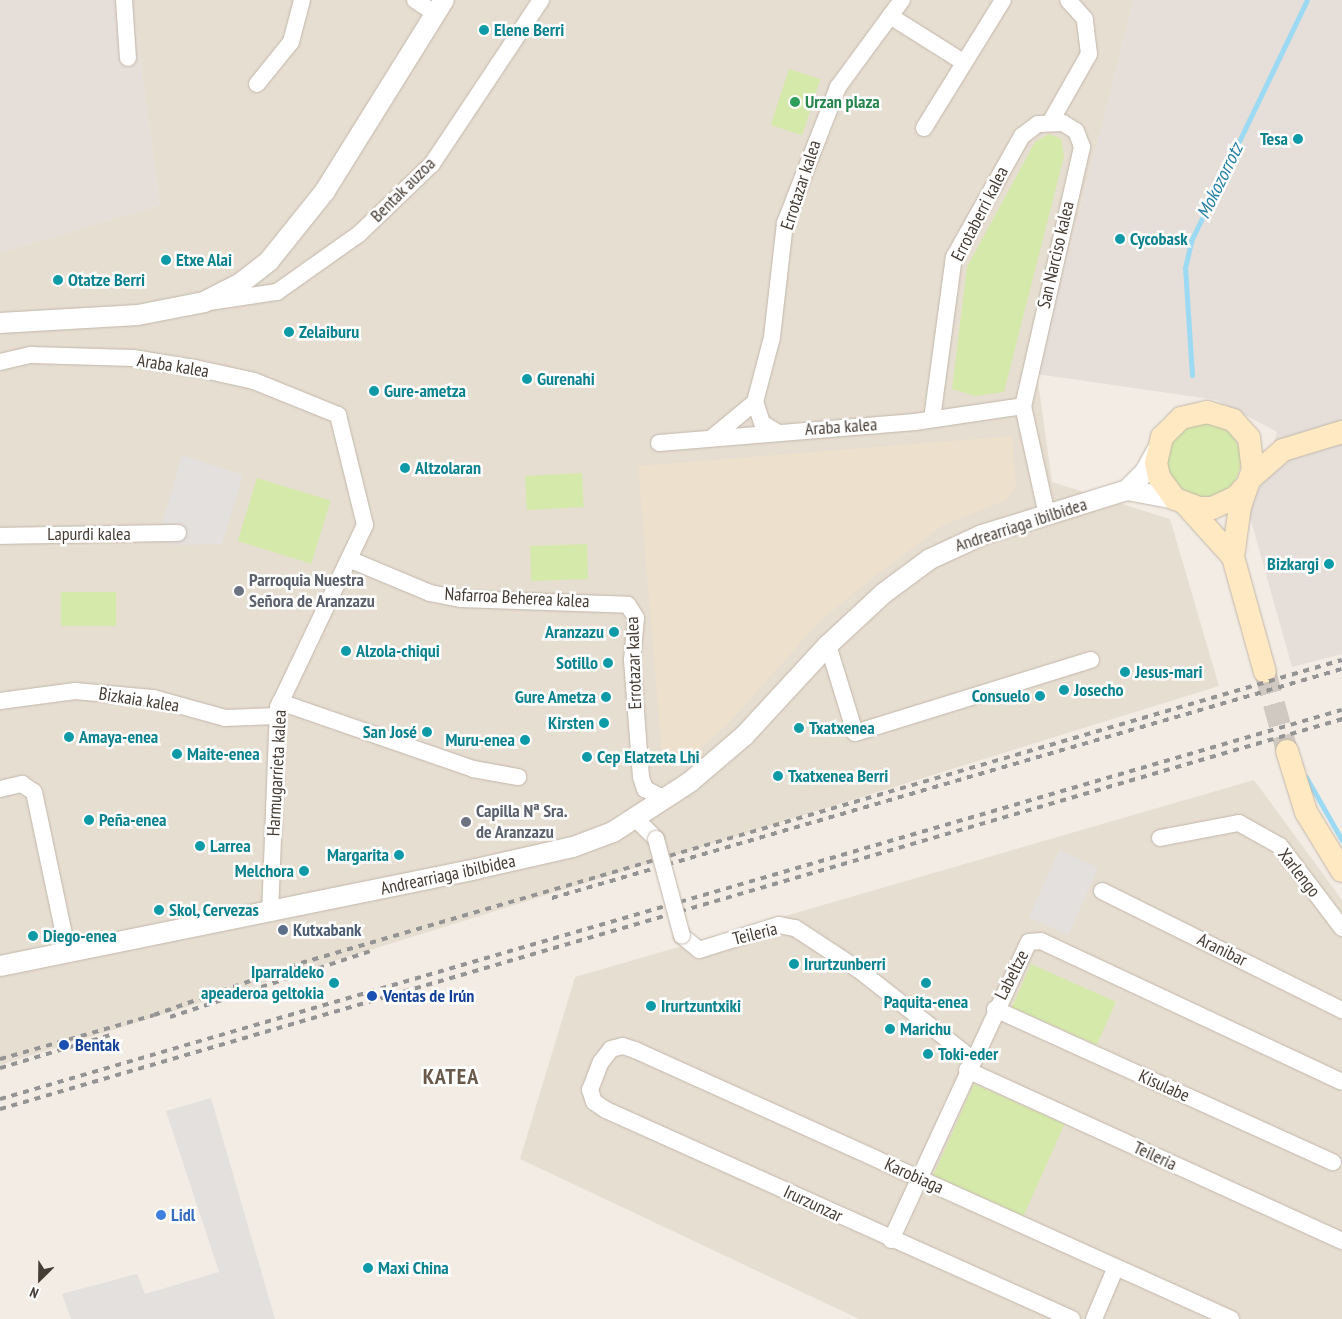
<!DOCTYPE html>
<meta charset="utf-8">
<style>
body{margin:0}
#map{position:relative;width:1342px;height:1319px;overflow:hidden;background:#f3ece4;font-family:"PT Sans Narrow",sans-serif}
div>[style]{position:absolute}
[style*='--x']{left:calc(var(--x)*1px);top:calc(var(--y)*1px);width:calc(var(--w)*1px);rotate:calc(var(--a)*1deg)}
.residential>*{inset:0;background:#e7ded2}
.industrial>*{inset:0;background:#e5ded9}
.education>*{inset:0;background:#ede0cd}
.green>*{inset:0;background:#d5e9aa;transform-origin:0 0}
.round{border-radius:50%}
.parking>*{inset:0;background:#e3e0dd;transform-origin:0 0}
.stream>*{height:5px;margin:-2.5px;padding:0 2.5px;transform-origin:2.5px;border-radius:2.5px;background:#9cdaf3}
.secondary-tunnel>*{height:22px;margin-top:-11px;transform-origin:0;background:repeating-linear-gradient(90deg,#d0c9c1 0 22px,transparent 0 33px)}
.roads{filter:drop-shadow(0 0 1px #c2b6a9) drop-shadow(0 0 1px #c2b6a9)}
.minor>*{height:16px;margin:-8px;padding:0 8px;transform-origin:8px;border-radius:8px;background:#fff}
.tertiary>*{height:20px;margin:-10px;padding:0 10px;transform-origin:10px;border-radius:10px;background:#fff}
.secondary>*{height:22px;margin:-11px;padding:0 11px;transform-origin:11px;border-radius:11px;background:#ffe9c2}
.rail>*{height:4px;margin-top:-2px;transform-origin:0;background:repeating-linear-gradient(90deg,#949494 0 6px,transparent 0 12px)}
.bridges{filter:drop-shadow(0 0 1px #c2b6a9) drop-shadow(0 0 1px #c2b6a9)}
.minor-bridge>*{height:16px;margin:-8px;padding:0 8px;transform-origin:8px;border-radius:8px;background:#fff}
.dots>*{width:14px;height:14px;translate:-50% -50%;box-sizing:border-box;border:2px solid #fff;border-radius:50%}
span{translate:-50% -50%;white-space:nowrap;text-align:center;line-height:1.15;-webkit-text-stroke:5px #fff;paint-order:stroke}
.culture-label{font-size:18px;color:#0d838f;font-weight:700}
.left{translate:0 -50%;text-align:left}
.right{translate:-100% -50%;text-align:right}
.leisure-label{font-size:18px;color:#27864d;font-weight:700}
.street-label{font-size:18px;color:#453c34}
.worship-label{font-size:18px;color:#5b616d;font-weight:700}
.service-label{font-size:18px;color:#4e5e75;font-weight:700}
.transit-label{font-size:18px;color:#164399;font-weight:700}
.shop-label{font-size:18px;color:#366cbe;font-weight:700}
.water-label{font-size:19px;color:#267fa5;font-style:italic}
.district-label{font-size:22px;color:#68594a;font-weight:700;letter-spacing:1px}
.north{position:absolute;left:15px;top:1254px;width:50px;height:50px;-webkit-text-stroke:4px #fff;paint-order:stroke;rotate:203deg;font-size:14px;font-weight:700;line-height:20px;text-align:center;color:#453c34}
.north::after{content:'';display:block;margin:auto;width:18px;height:22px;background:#453c34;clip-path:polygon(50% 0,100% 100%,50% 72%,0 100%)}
</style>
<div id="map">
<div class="residential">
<i style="clip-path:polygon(132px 0,1134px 0,1037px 374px,1052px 482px,1170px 519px,1219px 686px,0 1065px,0 253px,160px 205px)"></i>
<i style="clip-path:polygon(1254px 780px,1342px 900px,1342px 1319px,859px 1319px,520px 1159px,575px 977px)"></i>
</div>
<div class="industrial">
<i style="clip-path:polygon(0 0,132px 0,160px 205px,0 253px)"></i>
<i style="clip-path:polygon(1134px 0,1342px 0,1342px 654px,1292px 667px,1248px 510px,1266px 476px,1277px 432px,1217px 400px,1037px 374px)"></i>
</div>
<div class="education">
<i style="clip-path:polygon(1012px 436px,1016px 487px,1006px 500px,942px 526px,875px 576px,819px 622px,727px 725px,680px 765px,662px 756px,638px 466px)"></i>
</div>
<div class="green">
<i style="left:789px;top:69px;width:33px;height:59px;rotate:18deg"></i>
<i style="clip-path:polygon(1049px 134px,1061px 139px,1064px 156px,1004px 392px,975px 396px,952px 389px,967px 267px,1035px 142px)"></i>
<i class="round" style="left:1167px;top:423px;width:74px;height:74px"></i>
<i style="left:582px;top:473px;width:34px;height:57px;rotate:87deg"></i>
<i style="left:257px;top:478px;width:77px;height:66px;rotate:17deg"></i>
<i style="left:587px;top:544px;width:35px;height:57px;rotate:88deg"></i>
<i style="left:61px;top:592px;width:55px;height:34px"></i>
<i style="left:1031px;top:964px;width:93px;height:47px;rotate:24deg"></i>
<i style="left:974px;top:1084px;width:99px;height:100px;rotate:24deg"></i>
</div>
<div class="parking">
<i style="clip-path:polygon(182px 455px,243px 475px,222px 544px,171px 545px,163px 521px)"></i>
<i style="left:1059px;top:850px;width:43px;height:74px;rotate:24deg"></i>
<i style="clip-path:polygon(211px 1098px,275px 1319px,71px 1319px,62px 1294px,137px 1274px,145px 1294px,219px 1272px,166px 1111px)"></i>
</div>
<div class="stream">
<i style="--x:1192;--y:375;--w:107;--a:-93.7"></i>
<i style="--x:1185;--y:268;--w:28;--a:-77"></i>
<i style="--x:1191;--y:241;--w:267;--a:-64.3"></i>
<i style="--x:1306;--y:777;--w:73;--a:60.3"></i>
</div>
<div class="secondary-tunnel">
<i style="--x:1265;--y:672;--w:82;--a:74.4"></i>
</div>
<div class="roads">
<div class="minor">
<i style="--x:124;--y:0;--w:58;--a:86.1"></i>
<i style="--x:415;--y:0;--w:25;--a:34"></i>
<i style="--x:890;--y:16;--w:86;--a:32.2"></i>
<i style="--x:257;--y:84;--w:54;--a:-51"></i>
<i style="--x:291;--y:42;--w:43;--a:-75.3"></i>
<i style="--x:1051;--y:121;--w:77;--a:-60.4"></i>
<i style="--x:1089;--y:54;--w:35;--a:-97"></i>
<i style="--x:1085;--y:19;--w:25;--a:-132"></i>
<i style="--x:924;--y:128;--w:150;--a:-58.3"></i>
<i style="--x:209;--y:302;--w:69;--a:-8.4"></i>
<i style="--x:277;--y:292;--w:100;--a:-35.3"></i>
<i style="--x:359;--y:234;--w:101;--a:-43.8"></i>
<i style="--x:432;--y:164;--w:197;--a:-56.4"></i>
<i style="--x:0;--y:362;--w:32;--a:-13"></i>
<i style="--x:31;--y:355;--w:102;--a:1.7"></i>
<i style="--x:133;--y:358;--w:63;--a:9.2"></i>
<i style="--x:195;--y:368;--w:60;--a:12.4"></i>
<i style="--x:254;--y:381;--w:91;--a:22"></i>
<i style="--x:338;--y:415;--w:113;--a:76.2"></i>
<i style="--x:365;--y:525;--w:202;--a:115.5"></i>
<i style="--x:278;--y:707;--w:206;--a:92.2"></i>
<i style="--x:932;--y:419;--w:163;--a:-82.3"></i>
<i style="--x:954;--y:257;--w:139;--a:-60.7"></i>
<i style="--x:1022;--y:136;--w:20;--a:-37"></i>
<i style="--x:1038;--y:124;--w:25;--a:-2"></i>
<i style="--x:1063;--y:123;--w:15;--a:32"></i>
<i style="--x:1076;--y:131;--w:17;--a:69"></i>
<i style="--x:1082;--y:147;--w:266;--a:102.8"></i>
<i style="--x:1023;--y:406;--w:112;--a:77.6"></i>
<i style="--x:777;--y:432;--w:17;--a:-149"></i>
<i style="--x:762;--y:423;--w:22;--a:-108"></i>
<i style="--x:755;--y:402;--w:67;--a:-75.3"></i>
<i style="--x:772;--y:337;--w:115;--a:-83.5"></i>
<i style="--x:785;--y:223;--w:146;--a:-68.7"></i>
<i style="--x:838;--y:87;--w:108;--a:-53.7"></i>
<i style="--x:713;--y:437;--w:55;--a:-39.8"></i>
<i style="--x:659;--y:443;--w:257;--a:-4.7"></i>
<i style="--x:915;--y:422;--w:109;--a:-8.4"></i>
<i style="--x:0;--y:536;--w:178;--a:-1"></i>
<i style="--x:351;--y:560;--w:86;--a:22.7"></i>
<i style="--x:430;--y:593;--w:31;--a:11"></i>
<i style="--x:460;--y:599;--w:168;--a:2"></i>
<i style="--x:628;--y:605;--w:15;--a:58"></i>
<i style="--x:636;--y:618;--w:42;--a:95.4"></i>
<i style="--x:632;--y:660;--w:117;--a:85.6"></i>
<i style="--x:641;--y:777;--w:13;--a:72"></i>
<i style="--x:645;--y:789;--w:22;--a:27"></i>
<i style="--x:828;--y:645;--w:92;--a:72.9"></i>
<i style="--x:855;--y:733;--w:247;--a:-17.2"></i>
<i style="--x:0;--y:701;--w:76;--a:-7.6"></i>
<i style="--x:75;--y:691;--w:78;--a:5.1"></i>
<i style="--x:153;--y:698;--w:75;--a:15.5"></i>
<i style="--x:225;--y:718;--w:52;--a:-2.2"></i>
<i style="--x:280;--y:702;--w:204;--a:19.1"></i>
<i style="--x:473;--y:769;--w:46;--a:10.1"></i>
<i style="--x:0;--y:789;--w:23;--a:-13"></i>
<i style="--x:22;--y:784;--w:14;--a:34"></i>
<i style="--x:34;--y:792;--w:165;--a:78.1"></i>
<i style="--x:635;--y:818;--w:30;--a:45"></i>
<i style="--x:1160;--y:838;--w:80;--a:-10.8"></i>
<i style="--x:1239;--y:823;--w:47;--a:29.3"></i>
<i style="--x:1280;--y:846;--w:103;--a:52.9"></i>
<i style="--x:1102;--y:891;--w:268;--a:26.4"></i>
<i style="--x:682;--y:936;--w:22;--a:39"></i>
<i style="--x:699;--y:950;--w:84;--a:-17.4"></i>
<i style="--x:779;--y:925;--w:16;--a:11"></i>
<i style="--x:795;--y:928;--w:77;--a:33.3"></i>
<i style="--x:859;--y:970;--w:144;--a:38.2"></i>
<i style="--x:995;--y:1009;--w:371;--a:24.4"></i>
<i style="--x:967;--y:1070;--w:412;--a:24.5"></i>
<i style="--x:891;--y:1240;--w:328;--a:-65.2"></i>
<i style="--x:1029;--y:942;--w:12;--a:-5"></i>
<i style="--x:1041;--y:941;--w:332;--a:25.1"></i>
<i style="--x:1072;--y:1319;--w:511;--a:-155.84"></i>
<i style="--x:606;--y:1110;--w:14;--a:-146"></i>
<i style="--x:594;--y:1102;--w:13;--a:-108"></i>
<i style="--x:590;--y:1090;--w:30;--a:-69"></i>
<i style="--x:601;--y:1062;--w:16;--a:-52"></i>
<i style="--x:611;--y:1049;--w:12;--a:-14"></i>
<i style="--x:623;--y:1046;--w:13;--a:18"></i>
<i style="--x:635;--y:1050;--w:654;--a:24.29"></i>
<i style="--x:1094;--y:1319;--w:56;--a:-67.1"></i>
</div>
<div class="tertiary">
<i style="--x:0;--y:323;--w:138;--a:-3.3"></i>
<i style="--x:138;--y:315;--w:67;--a:-11.1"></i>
<i style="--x:204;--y:302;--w:42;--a:-27.2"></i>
<i style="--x:241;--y:283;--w:36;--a:-38"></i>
<i style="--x:269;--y:261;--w:90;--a:-51.3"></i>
<i style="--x:325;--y:191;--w:225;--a:-58.1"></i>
<i style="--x:1127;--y:490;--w:25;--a:-45"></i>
<i style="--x:1145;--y:472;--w:25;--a:-61"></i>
<i style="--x:0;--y:966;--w:486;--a:-11.5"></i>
<i style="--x:476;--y:869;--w:99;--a:-12.8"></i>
<i style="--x:573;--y:847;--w:43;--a:-20.6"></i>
<i style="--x:613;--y:832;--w:92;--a:-33"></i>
<i style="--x:690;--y:782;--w:71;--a:-40.4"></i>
<i style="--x:744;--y:736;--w:124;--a:-47.3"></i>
<i style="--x:828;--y:645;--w:76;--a:-42.9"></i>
<i style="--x:884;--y:593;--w:57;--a:-36.5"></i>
<i style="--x:930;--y:559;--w:57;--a:-24.8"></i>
<i style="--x:982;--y:535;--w:152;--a:-17.2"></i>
<i style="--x:1127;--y:490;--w:49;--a:10.6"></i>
</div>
<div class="secondary">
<i style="--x:1250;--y:479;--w:44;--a:-41.3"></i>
<i style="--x:1283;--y:450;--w:62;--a:-17"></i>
<i style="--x:1245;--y:487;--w:13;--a:132"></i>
<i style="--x:1236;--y:497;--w:26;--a:155"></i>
<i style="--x:1212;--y:508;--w:13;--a:180"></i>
<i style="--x:1199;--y:508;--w:26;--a:-159"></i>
<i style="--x:1175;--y:499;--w:27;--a:-126"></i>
<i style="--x:1159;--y:477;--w:14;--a:-102"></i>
<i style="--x:1156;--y:463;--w:27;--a:-77"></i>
<i style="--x:1162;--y:437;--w:27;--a:-45"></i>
<i style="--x:1181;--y:418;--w:27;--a:-13"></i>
<i style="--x:1207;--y:412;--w:27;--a:17"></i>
<i style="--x:1233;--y:420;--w:24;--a:48"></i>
<i style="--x:1249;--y:438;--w:31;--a:83"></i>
<i style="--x:1253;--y:469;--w:39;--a:109"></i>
<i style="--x:1240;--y:506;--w:51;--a:97.8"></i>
<i style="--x:1233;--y:557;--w:119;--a:74.5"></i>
<i style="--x:1186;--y:505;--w:70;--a:47.9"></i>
<i style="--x:1287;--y:751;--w:64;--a:72.7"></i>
<i style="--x:1306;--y:812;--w:69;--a:58.6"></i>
</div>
</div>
<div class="rail">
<i style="--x:552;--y:898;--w:823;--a:-16.17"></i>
<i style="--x:170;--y:1017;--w:215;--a:-18.2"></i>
<i style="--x:0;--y:1059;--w:160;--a:-15.9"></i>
<i style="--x:154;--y:1015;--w:156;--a:-19.5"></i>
<i style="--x:301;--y:963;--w:1084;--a:-16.23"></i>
<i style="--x:0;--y:1068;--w:118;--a:-16.7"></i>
<i style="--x:0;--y:1099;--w:1397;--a:-16.17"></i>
<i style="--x:0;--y:1109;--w:1398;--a:-16.2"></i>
</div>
<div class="bridges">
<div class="minor-bridge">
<i style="--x:656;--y:839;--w:100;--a:75"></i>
</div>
</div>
<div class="dots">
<i style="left:484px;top:30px;background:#0f9aa8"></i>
<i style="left:795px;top:102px;background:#2e9e5b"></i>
<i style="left:1298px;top:139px;background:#0f9aa8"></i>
<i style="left:1120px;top:239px;background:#0f9aa8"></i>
<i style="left:166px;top:260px;background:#0f9aa8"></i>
<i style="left:58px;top:280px;background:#0f9aa8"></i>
<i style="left:289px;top:332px;background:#0f9aa8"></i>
<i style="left:527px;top:379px;background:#0f9aa8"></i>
<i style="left:374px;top:391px;background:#0f9aa8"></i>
<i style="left:405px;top:468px;background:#0f9aa8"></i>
<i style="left:1329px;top:564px;background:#0f9aa8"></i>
<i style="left:239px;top:591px;background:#6b7280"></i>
<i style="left:614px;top:632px;background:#0f9aa8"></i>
<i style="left:346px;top:651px;background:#0f9aa8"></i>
<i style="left:608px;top:663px;background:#0f9aa8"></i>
<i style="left:1125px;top:672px;background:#0f9aa8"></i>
<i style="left:1064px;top:690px;background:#0f9aa8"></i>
<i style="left:1040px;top:696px;background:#0f9aa8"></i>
<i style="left:606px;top:697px;background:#0f9aa8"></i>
<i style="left:604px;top:723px;background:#0f9aa8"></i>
<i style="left:799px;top:728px;background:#0f9aa8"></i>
<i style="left:427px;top:732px;background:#0f9aa8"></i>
<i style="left:69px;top:737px;background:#0f9aa8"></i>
<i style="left:525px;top:740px;background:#0f9aa8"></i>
<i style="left:177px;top:754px;background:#0f9aa8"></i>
<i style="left:587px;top:757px;background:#0f9aa8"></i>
<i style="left:778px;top:776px;background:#0f9aa8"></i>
<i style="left:89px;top:820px;background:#0f9aa8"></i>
<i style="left:466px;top:822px;background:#6b7280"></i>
<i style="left:200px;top:846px;background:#0f9aa8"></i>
<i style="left:399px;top:855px;background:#0f9aa8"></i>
<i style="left:304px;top:871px;background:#0f9aa8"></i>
<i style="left:159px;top:910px;background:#0f9aa8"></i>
<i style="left:283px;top:930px;background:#5c6f8a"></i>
<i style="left:33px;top:936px;background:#0f9aa8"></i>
<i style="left:794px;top:964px;background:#0f9aa8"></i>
<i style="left:334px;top:983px;background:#0f9aa8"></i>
<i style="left:926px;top:983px;background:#0f9aa8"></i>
<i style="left:372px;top:996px;background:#1a4fb4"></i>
<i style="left:651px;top:1006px;background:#0f9aa8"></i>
<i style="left:890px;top:1029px;background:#0f9aa8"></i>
<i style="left:64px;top:1045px;background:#1a4fb4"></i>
<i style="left:928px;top:1054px;background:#0f9aa8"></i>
<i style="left:161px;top:1215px;background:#3f7fe0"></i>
<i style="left:368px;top:1268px;background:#0f9aa8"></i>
</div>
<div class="culture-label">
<span class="left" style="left:494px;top:30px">Elene Berri</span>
<span class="right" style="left:1288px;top:139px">Tesa</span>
<span class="left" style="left:1130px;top:239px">Cycobask</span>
<span class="left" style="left:176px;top:260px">Etxe Alai</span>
<span class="left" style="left:68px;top:280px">Otatze Berri</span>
<span class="left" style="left:299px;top:332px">Zelaiburu</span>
<span class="left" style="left:537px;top:379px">Gurenahi</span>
<span class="left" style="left:384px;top:391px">Gure-ametza</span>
<span class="left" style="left:415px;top:468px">Altzolaran</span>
<span class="right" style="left:1319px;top:564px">Bizkargi</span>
<span class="right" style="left:604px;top:632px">Aranzazu</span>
<span class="left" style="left:356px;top:651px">Alzola-chiqui</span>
<span class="right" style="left:598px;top:663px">Sotillo</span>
<span class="left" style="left:1135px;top:672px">Jesus-mari</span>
<span class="left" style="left:1074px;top:690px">Josecho</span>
<span class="right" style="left:1030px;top:696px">Consuelo</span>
<span class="right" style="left:596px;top:697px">Gure Ametza</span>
<span class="right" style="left:594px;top:723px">Kirsten</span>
<span class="left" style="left:809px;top:728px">Txatxenea</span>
<span class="right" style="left:417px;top:732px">San José</span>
<span class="left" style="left:79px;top:737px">Amaya-enea</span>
<span class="right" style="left:515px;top:740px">Muru-enea</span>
<span class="left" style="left:187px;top:754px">Maite-enea</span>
<span class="left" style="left:597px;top:757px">Cep Elatzeta Lhi</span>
<span class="left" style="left:788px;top:776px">Txatxenea Berri</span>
<span class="left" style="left:99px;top:820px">Peña-enea</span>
<span class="left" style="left:210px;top:846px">Larrea</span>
<span class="right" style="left:389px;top:855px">Margarita</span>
<span class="right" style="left:294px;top:871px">Melchora</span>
<span class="left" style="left:169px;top:910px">Skol, Cervezas</span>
<span class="left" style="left:43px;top:936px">Diego-enea</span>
<span class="left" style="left:804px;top:964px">Irurtzunberri</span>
<span class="right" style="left:324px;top:983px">Iparraldeko<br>apeaderoa geltokia</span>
<span style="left:926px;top:1002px">Paquita-enea</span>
<span class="left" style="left:661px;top:1006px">Irurtzuntxiki</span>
<span class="left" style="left:900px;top:1029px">Marichu</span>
<span class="left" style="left:938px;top:1054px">Toki-eder</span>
<span class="left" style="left:378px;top:1268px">Maxi China</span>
</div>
<div class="leisure-label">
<span class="left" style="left:805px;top:102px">Urzan plaza</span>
</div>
<div class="street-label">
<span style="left:801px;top:185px;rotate:-72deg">Errotazar kalea</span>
<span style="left:403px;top:190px;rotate:-45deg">Bentak auzoa</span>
<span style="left:980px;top:214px;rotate:-63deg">Errotaberri kalea</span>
<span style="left:1056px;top:255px;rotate:-77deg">San Narciso kalea</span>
<span style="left:173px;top:366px;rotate:9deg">Araba kalea</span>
<span style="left:841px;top:427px;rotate:-4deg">Araba kalea</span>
<span style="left:1021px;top:525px;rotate:-18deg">Andrearriaga ibilbidea</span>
<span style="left:89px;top:534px">Lapurdi kalea</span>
<span style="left:517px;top:598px;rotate:3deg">Nafarroa Beherea kalea</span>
<span style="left:634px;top:663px;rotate:-92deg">Errotazar kalea</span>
<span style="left:139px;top:700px;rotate:9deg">Bizkaia kalea</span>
<span style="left:277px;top:773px;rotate:-87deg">Harmugarrieta kalea</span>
<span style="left:1299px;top:873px;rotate:52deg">Xarlengo</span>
<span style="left:448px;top:875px;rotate:-12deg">Andrearriaga ibilbidea</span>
<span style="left:755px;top:934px;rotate:-14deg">Teileria</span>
<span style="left:1222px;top:950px;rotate:26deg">Aranibar</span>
<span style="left:1012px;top:975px;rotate:-63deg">Labeltze</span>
<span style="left:1164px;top:1086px;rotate:24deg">Kisulabe</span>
<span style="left:1155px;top:1156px;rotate:25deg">Teileria</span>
<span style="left:914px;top:1176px;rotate:24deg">Karobiaga</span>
<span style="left:813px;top:1204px;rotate:25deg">Irurzunzar</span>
</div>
<div class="worship-label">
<span class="left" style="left:249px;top:591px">Parroquia Nuestra<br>Señora de Aranzazu</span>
<span class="left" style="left:476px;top:822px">Capilla Nª Sra.<br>de Aranzazu</span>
</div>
<div class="service-label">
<span class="left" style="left:293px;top:930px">Kutxabank</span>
</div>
<div class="transit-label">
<span class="left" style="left:383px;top:996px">Ventas de Irún</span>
<span class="left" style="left:75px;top:1045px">Bentak</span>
</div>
<div class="shop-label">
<span class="left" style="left:171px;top:1215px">Lidl</span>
</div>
<div class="water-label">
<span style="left:1220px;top:181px;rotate:-64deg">Mokozorrotz</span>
</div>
<div class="district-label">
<span style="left:451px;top:1077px">KATEA</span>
</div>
<div class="north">N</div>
</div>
